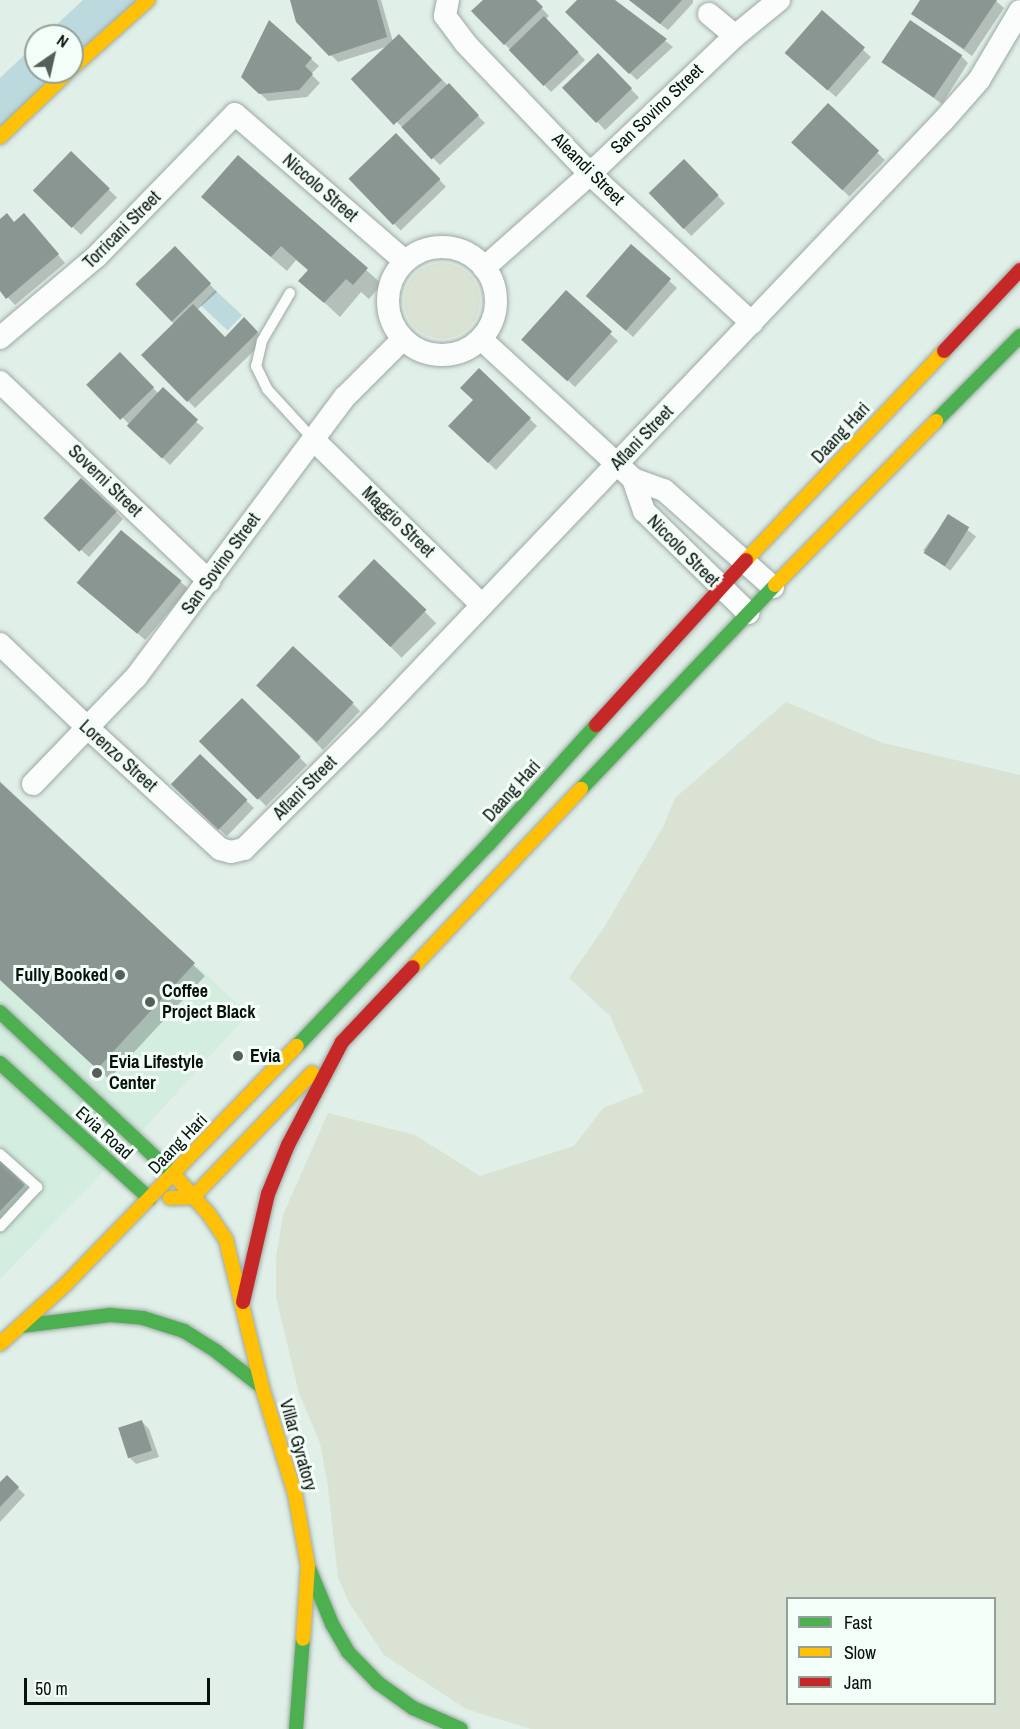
<!DOCTYPE html>
<style>
body{margin:0}
#map{position:relative;width:1020px;height:1729px;overflow:hidden;background:#e0efe7;font-family:"Archivo Narrow",sans-serif}
div>[style]{position:absolute}
[style*='--x']{left:calc(var(--x)*1px);top:calc(var(--y)*1px);width:calc(var(--w)*1px);rotate:calc(var(--a)*1deg)}
.built>*{inset:0;background:#d3eddf}
.green>*{inset:0;background:#dae2d4}
.round{border-radius:50%}
.water>*{inset:0;background:#bcd9dd;transform-origin:0 0}
.shadow>*{inset:0;background:#0003;transform-origin:0 0}
.river>*{height:45px;margin:-22.5px;padding:0 22.5px;transform-origin:22.5px;border-radius:22.5px;background:#bcd9dd}
.building>*{inset:0;background:#8a9692;transform-origin:0 0}
.roads{filter:drop-shadow(0 0 2px #9da9a3) drop-shadow(0 0 2px #9da9a3)}
.lane>*{height:10px;margin:-5px;padding:0 5px;transform-origin:5px;border-radius:5px;background:#fafdfb}
.street>*{height:22px;margin:-11px;padding:0 11px;transform-origin:11px;border-radius:11px;background:#fafdfb}
.street>.ring{margin:-11px;padding:0;box-sizing:content-box;background:none;border:22px solid #fafdfb;border-radius:50%}
.fast>*{height:14px;margin:-7px;padding:0 7px;transform-origin:7px;border-radius:7px;background:#4caf50}
.slow>*{height:14px;margin:-7px;padding:0 7px;transform-origin:7px;border-radius:7px;background:#ffc107}
.jam>*{height:14px;margin:-7px;padding:0 7px;transform-origin:7px;border-radius:7px;background:#c62828}
.dots>*{width:16px;height:16px;translate:-50% -50%;box-sizing:border-box;border:3px solid #f3fef8;border-radius:50%}
span{translate:-50% -50%;white-space:nowrap;text-align:center;line-height:1.15;-webkit-text-stroke:6px #f3fef8;paint-order:stroke}
.street-label{font-size:18px;color:#08110c}
.poi-label{font-size:18px;color:#08110c;font-weight:700}
.right{translate:-100% -50%;text-align:right}
.left{translate:0 -50%;text-align:left}
.legend{position:absolute;left:786px;top:1597px;width:210px;height:108px;box-sizing:border-box;background:#f3fef8;border:2px solid #959f9a;margin:0;padding:8px 10px;list-style:none;font-size:18px;color:#08110c}
.legend li{display:flex;align-items:center;gap:12px;height:30px}
.legend b{width:30px;border:2px solid #959f9a}
.north{position:absolute;left:24px;top:24px;width:60px;height:60px;box-sizing:border-box;background:#f3fef8;border:2px solid #959f9a;border-radius:50%;rotate:34deg;font-size:16px;font-weight:700;line-height:24px;text-align:center;color:#08110c}
.north::after{content:'';display:block;margin:auto;width:21px;height:27px;background:#545f59;clip-path:polygon(50% 0,100% 100%,50% 72%,0 100%)}
.scale{position:absolute;left:24px;top:1678px;width:186px;height:27px;box-sizing:border-box;border:3px solid #08110c;border-top:0;padding-left:8px;font-size:18px;line-height:21px;white-space:nowrap;color:#08110c;-webkit-text-stroke:4px #f3fef8;paint-order:stroke}
</style>
<div id="map">
<div class="built">
<i style="clip-path:polygon(0 780px,248px 1014px,141px 1132px,0 1279px)"></i>
</div>
<div class="green">
<i class="round" style="left:404px;top:263px;width:76px;height:76px"></i>
<i style="clip-path:polygon(evenodd,786px 702px,883px 743px,1020px 775px,1020px 1729px,531px 1729px,466px 1709px,384px 1655px,348px 1601px,338px 1577px,328px 1487px,320px 1443px,299px 1393px,276px 1297px,276px 1258px,283px 1215px,328px 1113px,415px 1135px,480px 1176px,574px 1146px,603px 1108px,644px 1092px,610px 1016px,569px 978px,605px 926px,663px 827px,675px 798px,786px 702px,788px 1598px,994px 1598px,994px 1704px,788px 1704px,788px 1598px)"></i>
</div>
<div class="water">
<i style="left:215px;top:290px;width:37px;height:21px;rotate:43deg"></i>
</div>
<div class="shadow">
<i style="clip-path:polygon(291px 0,381px 0,393px 42px,399px 36px,485px 123px,440px 165px,354px 79px,389px 46px,338px 62px,297px 21px)"></i>
<i style="clip-path:polygon(485px 0,534px 0,549px 16px,546px 19px,585px 60px,551px 92px,473px 11px)"></i>
<i style="clip-path:polygon(579px 0,613px 0,673px 47px,637px 80px,567px 12px)"></i>
<i style="clip-path:polygon(629px 0,693px 0,693px 3px,668px 30px)"></i>
<i style="clip-path:polygon(922px 0,995px 0,1004px 8px,972px 56px,913px 13px)"></i>
<i style="clip-path:polygon(822px 13px,871px 57px,836px 97px,794px 60px)"></i>
<i style="clip-path:polygon(270px 22px,319px 66px,311px 74px,320px 83px,307px 97px,268px 101px,243px 77px)"></i>
<i style="left:598px;top:55px;width:59px;height:47px;rotate:46deg"></i>
<i style="clip-path:polygon(961px 56px,968px 63px,942px 104px,883px 62px)"></i>
<i style="left:828px;top:105px;width:79px;height:51px;rotate:44deg"></i>
<i style="left:396px;top:135px;width:72px;height:63px;rotate:46deg"></i>
<i style="left:71px;top:153px;width:64px;height:52px;rotate:44deg"></i>
<i style="clip-path:polygon(238px 157px,382px 284px,369px 299px,361px 292px,340px 317px,301px 281px,309px 271px,296px 260px,287px 271px,218px 212px)"></i>
<i style="left:684px;top:161px;width:59px;height:47px;rotate:46deg"></i>
<i style="clip-path:polygon(0 221px,31px 223px,65px 263px,15px 305px,0 289px)"></i>
<i style="clip-path:polygon(631px 246px,677px 288px,633px 337px,595px 302px)"></i>
<i style="clip-path:polygon(175px 248px,217px 292px,197px 310px,225px 339px,244px 319px,265px 340px,195px 408px,143px 355px,174px 324px,136px 283px)"></i>
<i style="clip-path:polygon(566px 292px,618px 341px,575px 387px,531px 346px)"></i>
<i style="clip-path:polygon(120px 354px,159px 394px,204px 428px,170px 465px,89px 384px)"></i>
<i style="clip-path:polygon(479px 370px,537px 426px,496px 470px,450px 426px,475px 400px)"></i>
<i style="clip-path:polygon(116px 512px,123px 519px,89px 557px,54px 526px)"></i>
<i style="left:949px;top:516px;width:34px;height:43px;rotate:37deg"></i>
<i style="left:121px;top:532px;width:88px;height:67px;rotate:40deg"></i>
<i style="left:374px;top:561px;width:88px;height:49px;rotate:45deg"></i>
<i style="clip-path:polygon(257px 684px,353px 704px,360px 711px,323px 750px)"></i>
<i style="left:242px;top:700px;width:92px;height:58px;rotate:45deg"></i>
<i style="left:200px;top:756px;width:75px;height:39px;rotate:44deg"></i>
<i style="clip-path:polygon(0 784px,205px 976px,109px 1079px,0 979px)"></i>
<i style="clip-path:polygon(0 1162px,36px 1197px,0 1233px)"></i>
<i style="clip-path:polygon(142px 1422px,149px 1429px,159px 1457px,136px 1464px,129px 1457px)"></i>
<i style="clip-path:polygon(7px 1477px,25px 1495px,0 1522px,0 1484px)"></i>
</div>
<div class="river">
<i style="--x:72;--y:40;--w:59;--a:-42.9"></i>
<i style="--x:0;--y:108;--w:52;--a:-43.5"></i>
</div>
<div class="building">
<i style="clip-path:polygon(290px 0,377px 0,387px 37px,329px 56px,296px 22px)"></i>
<i style="clip-path:polygon(483px 0,536px 0,543px 7px,504px 45px,471px 11px)"></i>
<i style="clip-path:polygon(577px 0,615px 0,667px 39px,629px 74px,565px 12px)"></i>
<i style="clip-path:polygon(629px 0,682px 0,660px 24px)"></i>
<i style="clip-path:polygon(920px 0,997px 0,964px 49px,911px 14px)"></i>
<i style="left:822px;top:10px;width:57px;height:57px;rotate:41deg"></i>
<i style="left:544px;top:16px;width:50px;height:49px;rotate:46deg"></i>
<i style="clip-path:polygon(269px 20px,312px 58px,305px 66px,313px 74px,299px 90px,259px 94px,241px 77px)"></i>
<i style="left:910px;top:20px;width:63px;height:51px;rotate:34deg"></i>
<i style="left:399px;top:34px;width:63px;height:66px;rotate:47deg"></i>
<i style="left:598px;top:53px;width:49px;height:50px;rotate:46deg"></i>
<i style="left:449px;top:83px;width:44px;height:65px;rotate:47deg"></i>
<i style="left:828px;top:103px;width:70px;height:54px;rotate:43deg"></i>
<i style="left:396px;top:133px;width:64px;height:66px;rotate:46deg"></i>
<i style="left:71px;top:151px;width:54px;height:55px;rotate:44deg"></i>
<i style="clip-path:polygon(238px 155px,368px 268px,353px 285px,346px 279px,324px 303px,298px 281px,308px 270px,281px 246px,271px 257px,201px 197px)"></i>
<i style="left:684px;top:159px;width:50px;height:49px;rotate:46deg"></i>
<i style="clip-path:polygon(7px 213px,14px 222px,24px 213px,59px 254px,6px 299px,0 291px,0 219px)"></i>
<i style="left:631px;top:244px;width:53px;height:69px;rotate:41deg"></i>
<i style="left:175px;top:246px;width:52px;height:55px;rotate:46deg"></i>
<i style="left:566px;top:290px;width:62px;height:67px;rotate:42deg"></i>
<i style="clip-path:polygon(193px 304px,225px 337px,244px 317px,258px 332px,187px 402px,141px 355px)"></i>
<i style="left:120px;top:352px;width:49px;height:47px;rotate:46deg"></i>
<i style="clip-path:polygon(479px 368px,531px 418px,488px 463px,448px 426px,473px 400px,460px 388px)"></i>
<i style="left:163px;top:387px;width:48px;height:53px;rotate:43deg"></i>
<i style="left:81px;top:478px;width:49px;height:55px;rotate:43deg"></i>
<i style="left:948px;top:514px;width:25px;height:46px;rotate:32deg"></i>
<i style="left:121px;top:530px;width:79px;height:69px;rotate:40deg"></i>
<i style="left:374px;top:559px;width:73px;height:52px;rotate:44deg"></i>
<i style="left:293px;top:646px;width:83px;height:54px;rotate:43deg"></i>
<i style="left:242px;top:698px;width:83px;height:61px;rotate:45deg"></i>
<i style="left:200px;top:754px;width:66px;height:42px;rotate:44deg"></i>
<i style="clip-path:polygon(0 782px,195px 963px,97px 1069px,0 980px)"></i>
<i style="clip-path:polygon(0 1160px,25px 1185px,0 1211px)"></i>
<i style="left:142px;top:1420px;width:32px;height:25px;rotate:72deg"></i>
<i style="clip-path:polygon(7px 1475px,19px 1487px,0 1507px,0 1482px)"></i>
</div>
<div class="roads">
<div class="lane">
<i style="--x:290;--y:293;--w:56;--a:120.3"></i>
<i style="--x:262;--y:341;--w:26;--a:103"></i>
<i style="--x:256;--y:366;--w:25;--a:64"></i>
<i style="--x:267;--y:389;--w:68;--a:47.4"></i>
<i style="--x:0;--y:1154;--w:50;--a:41.7"></i>
<i style="--x:37;--y:1187;--w:54;--a:132.8"></i>
</div>
<div class="street">
<i style="--x:448;--y:0;--w:16;--a:101"></i>
<i style="--x:445;--y:16;--w:34;--a:53"></i>
<i style="--x:465;--y:43;--w:181;--a:46.3"></i>
<i style="--x:590;--y:174;--w:220;--a:42.6"></i>
<i style="--x:709;--y:14;--w:34;--a:40"></i>
<i class="ring" style="left:388px;top:247px;width:86px;height:86px"></i>
<i style="--x:484;--y:268;--w:142;--a:-41.6"></i>
<i style="--x:590;--y:174;--w:200;--a:-43.6"></i>
<i style="--x:735;--y:36;--w:57;--a:-39.3"></i>
<i style="--x:0;--y:338;--w:126;--a:-40.2"></i>
<i style="--x:96;--y:257;--w:199;--a:-45.8"></i>
<i style="--x:235;--y:114;--w:225;--a:40.9"></i>
<i style="--x:481;--y:339;--w:207;--a:42.6"></i>
<i style="--x:633;--y:479;--w:33;--a:20"></i>
<i style="--x:664;--y:490;--w:146;--a:41.7"></i>
<i style="--x:0;--y:382;--w:289;--a:43.6"></i>
<i style="--x:313;--y:439;--w:237;--a:44.5"></i>
<i style="--x:633;--y:479;--w:34;--a:71"></i>
<i style="--x:644;--y:511;--w:146;--a:44.4"></i>
<i style="--x:0;--y:644;--w:122;--a:43.7"></i>
<i style="--x:88;--y:728;--w:179;--a:42.5"></i>
<i style="--x:220;--y:849;--w:11;--a:15"></i>
<i style="--x:231;--y:852;--w:13;--a:-13"></i>
<i style="--x:244;--y:849;--w:185;--a:-45"></i>
<i style="--x:375;--y:718;--w:824;--a:-46.43"></i>
<i style="--x:943;--y:121;--w:55;--a:-48.7"></i>
<i style="--x:979;--y:80;--w:80;--a:-59.3"></i>
<i style="--x:33;--y:784;--w:149;--a:-46.1"></i>
<i style="--x:136;--y:677;--w:349;--a:-53.3"></i>
<i style="--x:345;--y:397;--w:82;--a:-45"></i>
</div>
<div class="fast">
<i style="--x:936;--y:421;--w:120;--a:-45.3"></i>
<i style="--x:581;--y:789;--w:282;--a:-46.4"></i>
<i style="--x:0;--y:1012;--w:238;--a:43.1"></i>
<i style="--x:297;--y:1046;--w:277;--a:-46.5"></i>
<i style="--x:488;--y:845;--w:161;--a:-48"></i>
<i style="--x:0;--y:1063;--w:202;--a:42.2"></i>
<i style="--x:21;--y:1326;--w:90;--a:-7"></i>
<i style="--x:110;--y:1315;--w:33;--a:5"></i>
<i style="--x:143;--y:1318;--w:43;--a:17.6"></i>
<i style="--x:184;--y:1331;--w:39;--a:32"></i>
<i style="--x:217;--y:1352;--w:57;--a:37.9"></i>
<i style="--x:308;--y:1566;--w:63;--a:67.5"></i>
<i style="--x:332;--y:1624;--w:32;--a:60"></i>
<i style="--x:348;--y:1652;--w:43;--a:45.9"></i>
<i style="--x:378;--y:1683;--w:43;--a:35.5"></i>
<i style="--x:413;--y:1708;--w:52;--a:23.6"></i>
<i style="--x:296;--y:1729;--w:90;--a:-85.6"></i>
</div>
<div class="slow">
<i style="--x:72;--y:68;--w:102;--a:-41.8"></i>
<i style="--x:0;--y:137;--w:94;--a:-43.7"></i>
<i style="--x:746;--y:560;--w:288;--a:-46.5"></i>
<i style="--x:775;--y:585;--w:230;--a:-45.5"></i>
<i style="--x:413;--y:967;--w:245;--a:-46.7"></i>
<i style="--x:174;--y:1175;--w:51;--a:48.2"></i>
<i style="--x:208;--y:1213;--w:32;--a:56"></i>
<i style="--x:226;--y:1240;--w:151;--a:76.2"></i>
<i style="--x:262;--y:1387;--w:112;--a:72.9"></i>
<i style="--x:295;--y:1494;--w:73;--a:79.8"></i>
<i style="--x:308;--y:1566;--w:73;--a:93.9"></i>
<i style="--x:170;--y:1198;--w:23;--a:-2"></i>
<i style="--x:193;--y:1197;--w:172;--a:-46.2"></i>
<i style="--x:0;--y:1344;--w:88;--a:-42.2"></i>
<i style="--x:65;--y:1285;--w:333;--a:-45.9"></i>
</div>
<div class="jam">
<i style="--x:944;--y:351;--w:111;--a:-46.8"></i>
<i style="--x:596;--y:725;--w:223;--a:-47.7"></i>
<i style="--x:243;--y:1302;--w:111;--a:-77"></i>
<i style="--x:268;--y:1194;--w:53;--a:-67.8"></i>
<i style="--x:288;--y:1145;--w:116;--a:-62.3"></i>
<i style="--x:342;--y:1042;--w:103;--a:-46.6"></i>
</div>
</div>
<div class="dots">
<i style="left:120px;top:975px;background:#545f59"></i>
<i style="left:150px;top:1002px;background:#545f59"></i>
<i style="left:238px;top:1056px;background:#545f59"></i>
<i style="left:97px;top:1073px;background:#545f59"></i>
</div>
<div class="street-label">
<span style="left:657px;top:109px;rotate:-44deg">San Sovino Street</span>
<span style="left:588px;top:169px;rotate:45deg">Aleandi Street</span>
<span style="left:320px;top:188px;rotate:41deg">Niccolo Street</span>
<span style="left:122px;top:230px;rotate:-45deg">Torricani Street</span>
<span style="left:841px;top:433px;rotate:-47deg">Daang Hari</span>
<span style="left:642px;top:438px;rotate:-46deg">Aflani Street</span>
<span style="left:105px;top:481px;rotate:44deg">Soverni Street</span>
<span style="left:398px;top:522px;rotate:44deg">Maggio Street</span>
<span style="left:683px;top:551px;rotate:45deg">Niccolo Street</span>
<span style="left:221px;top:564px;rotate:-54deg">San Sovino Street</span>
<span style="left:118px;top:756px;rotate:42deg">Lorenzo Street</span>
<span style="left:305px;top:788px;rotate:-45deg">Aflani Street</span>
<span style="left:512px;top:791px;rotate:-48deg">Daang Hari</span>
<span style="left:104px;top:1133px;rotate:42deg">Evia Road</span>
<span style="left:178px;top:1144px;rotate:-46deg">Daang Hari</span>
<span style="left:298px;top:1445px;rotate:74deg">Villar Gyratory</span>
</div>
<div class="poi-label">
<span class="right" style="left:108px;top:975px">Fully Booked</span>
<span class="left" style="left:162px;top:1002px">Coffee<br>Project Black</span>
<span class="left" style="left:250px;top:1056px">Evia</span>
<span class="left" style="left:109px;top:1073px">Evia Lifestyle<br>Center</span>
</div>
<ul class="legend">
<li><b style="height:8px;background:#4caf50"></b>Fast</li>
<li><b style="height:8px;background:#ffc107"></b>Slow</li>
<li><b style="height:8px;background:#c62828"></b>Jam</li>
</ul>
<div class="north">N</div>
<div class="scale">50 m</div>
</div>
